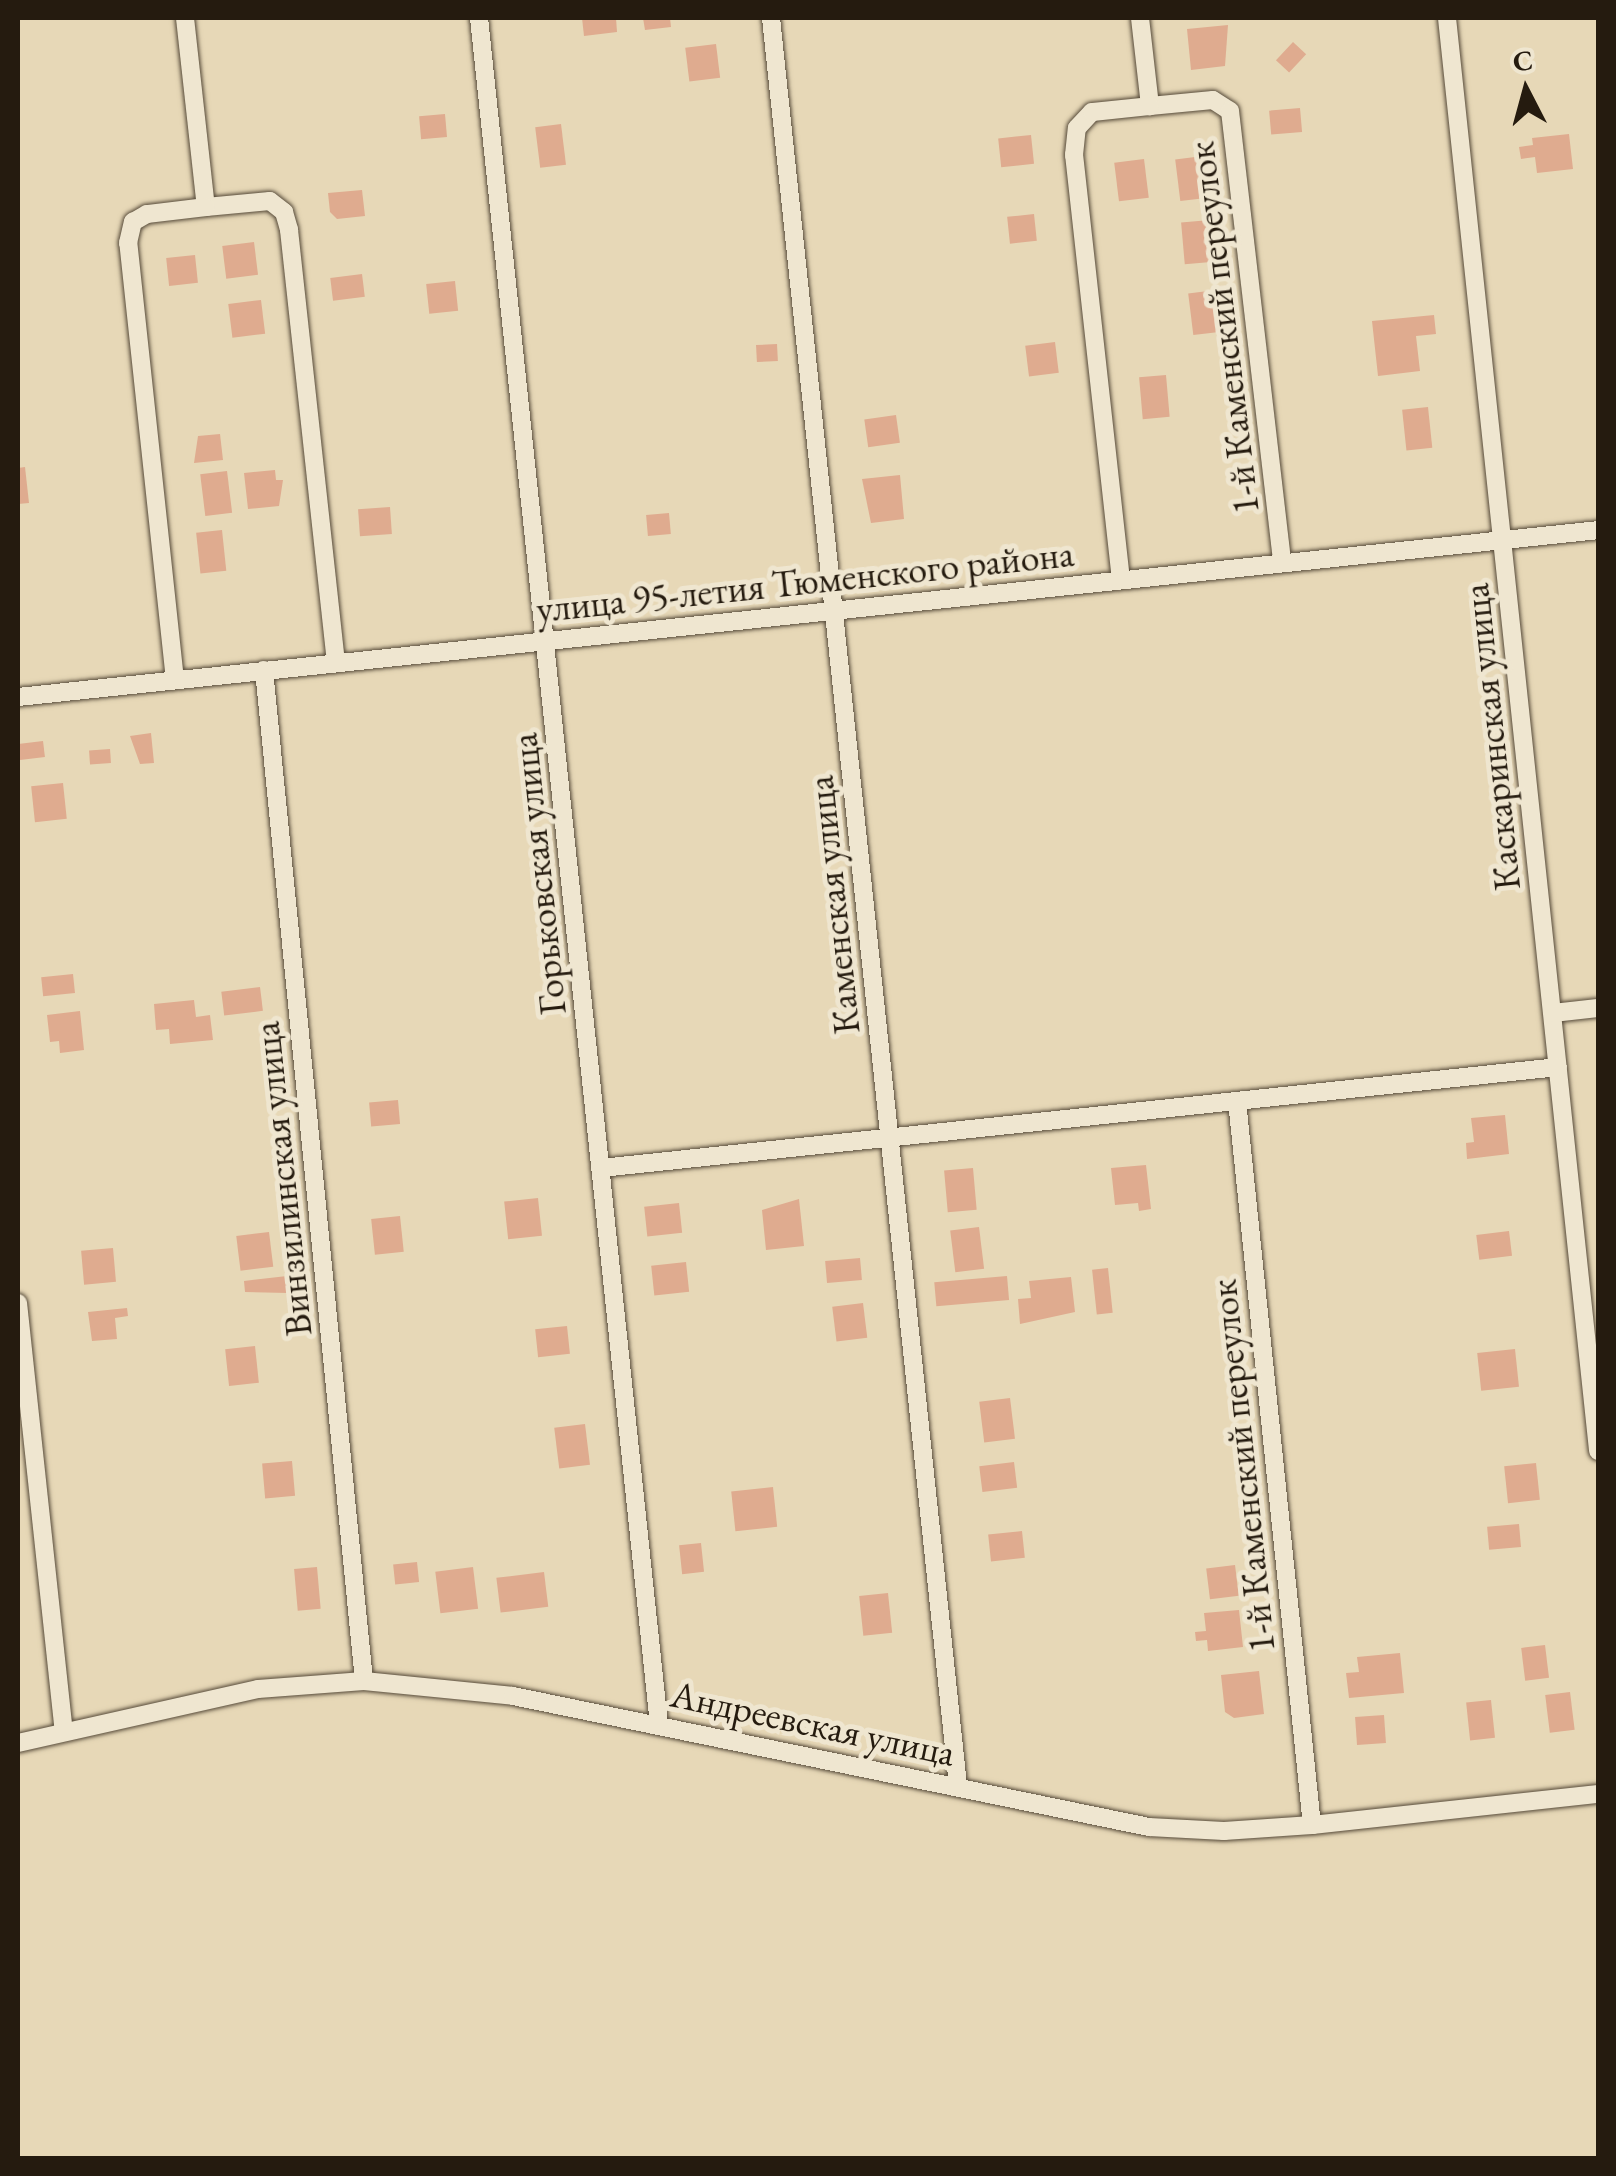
<!DOCTYPE html>
<meta charset="utf-8">
<style>
body{margin:0}
#map{position:relative;width:1616px;height:2176px;overflow:hidden;background:#e7d8b7;font-family:"EB Garamond",serif}
div>[style]{position:absolute}
[style*='--x']{left:calc(var(--x)*1px);top:calc(var(--y)*1px);width:calc(var(--w)*1px);rotate:calc(var(--a)*1deg)}
.building>*{inset:0;background:#dfab8f;transform-origin:0 0}
.roads{filter:drop-shadow(0 0 2px #564a39) drop-shadow(0 0 2px #564a39)}
.minor>*{height:18px;margin:-9px;padding:0 9px;transform-origin:9px;border-radius:9px;background:#efe6d0}
span{translate:-50% -50%;white-space:nowrap;text-align:center;line-height:1.15;-webkit-text-stroke:10px #efe6d0;paint-order:stroke}
.street-label{font-size:38px;color:#251b0f}
.frame{position:absolute;inset:0;border:20px solid #251b0f;pointer-events:none}
.north{position:absolute;left:1476px;top:40px;width:100px;height:100px;-webkit-text-stroke:8px #efe6d0;paint-order:stroke;rotate:354deg;font-size:28px;font-weight:700;line-height:40px;text-align:center;color:#251b0f}
.north::after{content:'';display:block;margin:auto;width:35px;height:45px;background:#251b0f;clip-path:polygon(50% 0,100% 100%,50% 72%,0 100%)}
</style>
<div id="map">
<div class="building">
<i style="clip-path:polygon(582px 18px,616px 18px,617px 32px,584px 36px)"></i>
<i style="clip-path:polygon(643px 18px,670px 18px,671px 27px,645px 30px)"></i>
<i style="clip-path:polygon(1228px 25px,1225px 66px,1191px 70px,1187px 29px)"></i>
<i style="left:1293px;top:42px;width:18px;height:25px;rotate:43deg"></i>
<i style="left:716px;top:44px;width:34px;height:31px;rotate:83deg"></i>
<i style="left:1300px;top:108px;width:24px;height:31px;rotate:85deg"></i>
<i style="left:445px;top:114px;width:23px;height:26px;rotate:85deg"></i>
<i style="left:561px;top:124px;width:41px;height:26px;rotate:83deg"></i>
<i style="clip-path:polygon(1569px 134px,1573px 169px,1537px 173px,1535px 157px,1521px 159px,1519px 147px,1533px 145px,1532px 138px)"></i>
<i style="left:1031px;top:135px;width:29px;height:33px;rotate:84deg"></i>
<i style="left:1203px;top:156px;width:42px;height:28px;rotate:83deg"></i>
<i style="left:1144px;top:159px;width:39px;height:30px;rotate:83deg"></i>
<i style="clip-path:polygon(362px 190px,365px 216px,337px 219px,330px 212px,328px 193px)"></i>
<i style="left:1034px;top:214px;width:27px;height:27px;rotate:84deg"></i>
<i style="left:1210px;top:220px;width:42px;height:29px;rotate:85deg"></i>
<i style="left:254px;top:242px;width:33px;height:32px;rotate:83deg"></i>
<i style="left:195px;top:255px;width:28px;height:29px;rotate:84deg"></i>
<i style="left:362px;top:274px;width:23px;height:32px;rotate:83deg"></i>
<i style="left:455px;top:281px;width:30px;height:29px;rotate:84deg"></i>
<i style="left:1216px;top:290px;width:42px;height:28px;rotate:83deg"></i>
<i style="left:261px;top:300px;width:34px;height:33px;rotate:83deg"></i>
<i style="clip-path:polygon(1434px 315px,1436px 334px,1416px 336px,1420px 371px,1378px 376px,1372px 321px)"></i>
<i style="left:1055px;top:342px;width:31px;height:30px;rotate:83deg"></i>
<i style="left:777px;top:344px;width:17px;height:21px;rotate:87deg"></i>
<i style="left:1166px;top:375px;width:42px;height:27px;rotate:85deg"></i>
<i style="left:1428px;top:407px;width:41px;height:26px;rotate:84deg"></i>
<i style="left:896px;top:415px;width:28px;height:32px;rotate:82deg"></i>
<i style="clip-path:polygon(220px 434px,223px 460px,194px 463px,198px 436px)"></i>
<i style="clip-path:polygon(25px 467px,29px 503px,18px 504px,18px 468px)"></i>
<i style="clip-path:polygon(275px 470px,276px 480px,283px 480px,279px 506px,248px 509px,244px 473px)"></i>
<i style="left:227px;top:471px;width:42px;height:27px;rotate:83deg"></i>
<i style="clip-path:polygon(900px 475px,904px 519px,871px 523px,862px 479px)"></i>
<i style="left:390px;top:507px;width:27px;height:32px;rotate:86deg"></i>
<i style="left:669px;top:513px;width:21px;height:23px;rotate:85deg"></i>
<i style="left:222px;top:530px;width:41px;height:26px;rotate:84deg"></i>
<i style="clip-path:polygon(151px 733px,154px 763px,140px 764px,130px 736px)"></i>
<i style="left:43px;top:741px;width:16px;height:25px;rotate:83deg"></i>
<i style="left:110px;top:749px;width:14px;height:21px;rotate:86deg"></i>
<i style="left:63px;top:783px;width:36px;height:32px;rotate:84deg"></i>
<i style="left:73px;top:974px;width:19px;height:32px;rotate:84deg"></i>
<i style="left:260px;top:987px;width:24px;height:39px;rotate:83deg"></i>
<i style="clip-path:polygon(194px 1000px,196px 1017px,210px 1015px,213px 1040px,170px 1044px,169px 1029px,156px 1030px,154px 1004px)"></i>
<i style="clip-path:polygon(80px 1011px,84px 1050px,60px 1053px,59px 1041px,50px 1042px,47px 1015px)"></i>
<i style="left:398px;top:1100px;width:24px;height:29px;rotate:85deg"></i>
<i style="clip-path:polygon(1505px 1115px,1509px 1154px,1467px 1159px,1466px 1143px,1474px 1142px,1471px 1118px)"></i>
<i style="clip-path:polygon(1146px 1165px,1151px 1209px,1139px 1211px,1138px 1203px,1115px 1205px,1111px 1168px)"></i>
<i style="left:973px;top:1168px;width:42px;height:29px;rotate:85deg"></i>
<i style="left:538px;top:1198px;width:38px;height:34px;rotate:84deg"></i>
<i style="clip-path:polygon(799px 1199px,804px 1246px,766px 1250px,762px 1210px)"></i>
<i style="left:679px;top:1203px;width:30px;height:35px;rotate:84deg"></i>
<i style="left:400px;top:1216px;width:36px;height:29px;rotate:84deg"></i>
<i style="left:979px;top:1227px;width:42px;height:29px;rotate:83deg"></i>
<i style="left:1509px;top:1231px;width:25px;height:33px;rotate:83deg"></i>
<i style="left:269px;top:1232px;width:35px;height:33px;rotate:83deg"></i>
<i style="left:113px;top:1248px;width:34px;height:32px;rotate:85deg"></i>
<i style="left:860px;top:1258px;width:22px;height:35px;rotate:85deg"></i>
<i style="left:686px;top:1262px;width:30px;height:35px;rotate:84deg"></i>
<i style="left:1108px;top:1268px;width:45px;height:16px;rotate:84deg"></i>
<i style="clip-path:polygon(287px 1276px,288px 1293px,245px 1292px,244px 1281px)"></i>
<i style="left:1007px;top:1276px;width:24px;height:73px;rotate:85deg"></i>
<i style="clip-path:polygon(1071px 1277px,1075px 1312px,1020px 1324px,1018px 1299px,1031px 1298px,1029px 1281px)"></i>
<i style="left:863px;top:1303px;width:35px;height:31px;rotate:83deg"></i>
<i style="clip-path:polygon(127px 1308px,128px 1316px,115px 1318px,117px 1339px,92px 1341px,88px 1312px)"></i>
<i style="left:567px;top:1326px;width:28px;height:32px;rotate:84deg"></i>
<i style="left:255px;top:1346px;width:37px;height:30px;rotate:84deg"></i>
<i style="left:1515px;top:1349px;width:38px;height:38px;rotate:84deg"></i>
<i style="left:1010px;top:1398px;width:41px;height:31px;rotate:83deg"></i>
<i style="left:585px;top:1424px;width:41px;height:31px;rotate:83deg"></i>
<i style="left:292px;top:1461px;width:35px;height:30px;rotate:85deg"></i>
<i style="left:1014px;top:1462px;width:26px;height:35px;rotate:83deg"></i>
<i style="left:1536px;top:1463px;width:37px;height:32px;rotate:84deg"></i>
<i style="left:773px;top:1487px;width:40px;height:42px;rotate:84deg"></i>
<i style="left:1519px;top:1524px;width:23px;height:32px;rotate:85deg"></i>
<i style="left:1022px;top:1531px;width:27px;height:34px;rotate:84deg"></i>
<i style="left:701px;top:1543px;width:29px;height:22px;rotate:84deg"></i>
<i style="left:417px;top:1562px;width:20px;height:24px;rotate:84deg"></i>
<i style="left:1235px;top:1565px;width:31px;height:29px;rotate:83deg"></i>
<i style="left:317px;top:1567px;width:42px;height:23px;rotate:85deg"></i>
<i style="left:473px;top:1567px;width:42px;height:38px;rotate:83deg"></i>
<i style="left:544px;top:1572px;width:35px;height:48px;rotate:83deg"></i>
<i style="left:888px;top:1593px;width:40px;height:29px;rotate:84deg"></i>
<i style="clip-path:polygon(1239px 1610px,1243px 1647px,1208px 1651px,1207px 1640px,1196px 1641px,1195px 1632px,1206px 1631px,1204px 1613px)"></i>
<i style="left:1545px;top:1645px;width:33px;height:24px;rotate:83deg"></i>
<i style="clip-path:polygon(1400px 1653px,1404px 1693px,1349px 1698px,1346px 1673px,1359px 1672px,1357px 1657px)"></i>
<i style="clip-path:polygon(1259px 1671px,1264px 1714px,1234px 1718px,1225px 1712px,1221px 1675px)"></i>
<i style="left:1570px;top:1692px;width:38px;height:25px;rotate:83deg"></i>
<i style="left:1491px;top:1700px;width:38px;height:25px;rotate:84deg"></i>
<i style="left:1384px;top:1715px;width:28px;height:29px;rotate:86deg"></i>
</div>
<div class="roads">
<div class="minor">
<i style="--x:185;--y:18;--w:190;--a:83.7"></i>
<i style="--x:206;--y:207;--w:64;--a:-5.4"></i>
<i style="--x:270;--y:201;--w:18;--a:38"></i>
<i style="--x:284;--y:212;--w:19;--a:74"></i>
<i style="--x:289;--y:230;--w:435;--a:83.8"></i>
<i style="--x:479;--y:18;--w:1715;--a:83.98"></i>
<i style="--x:771;--y:18;--w:1778;--a:83.96"></i>
<i style="--x:1140;--y:18;--w:89;--a:83.5"></i>
<i style="--x:1150;--y:106;--w:63;--a:-5.4"></i>
<i style="--x:1213;--y:100;--w:20;--a:33"></i>
<i style="--x:1230;--y:111;--w:454;--a:83.4"></i>
<i style="--x:1447;--y:18;--w:1441;--a:83.98"></i>
<i style="--x:1121;--y:580;--w:428;--a:-96.3"></i>
<i style="--x:1074;--y:155;--w:27;--a:-84"></i>
<i style="--x:1077;--y:128;--w:22;--a:-47"></i>
<i style="--x:1092;--y:112;--w:58;--a:-5.9"></i>
<i style="--x:264;--y:670;--w:1016;--a:84.35"></i>
<i style="--x:175;--y:680;--w:440;--a:-96.1"></i>
<i style="--x:128;--y:243;--w:22;--a:-77"></i>
<i style="--x:133;--y:222;--w:16;--a:-30"></i>
<i style="--x:147;--y:214;--w:59;--a:-6.8"></i>
<i style="--x:18;--y:697;--w:1589;--a:-6.03"></i>
<i style="--x:1553;--y:1013;--w:45;--a:-6.3"></i>
<i style="--x:1237;--y:1101;--w:728;--a:84.09"></i>
<i style="--x:601;--y:1168;--w:962;--a:-6.02"></i>
<i style="--x:18;--y:1303;--w:431;--a:83.9"></i>
<i style="--x:18;--y:1743;--w:246;--a:-12.7"></i>
<i style="--x:258;--y:1689;--w:106;--a:-4.3"></i>
<i style="--x:364;--y:1681;--w:150;--a:5.7"></i>
<i style="--x:513;--y:1696;--w:649;--a:11.64"></i>
<i style="--x:1149;--y:1827;--w:75;--a:3.1"></i>
<i style="--x:1224;--y:1831;--w:88;--a:-3.9"></i>
<i style="--x:1312;--y:1825;--w:288;--a:-6.2"></i>
</div>
</div>
<div class="street-label">
<span style="left:1223px;top:328px;rotate:-97deg">1-й Каменский переулок</span>
<span style="left:805px;top:581px;rotate:-6deg">улица 95-летия Тюменского района</span>
<span style="left:1491px;top:737px;rotate:-96deg">Каскаринская улица</span>
<span style="left:538px;top:874px;rotate:-96deg">Горьковская улица</span>
<span style="left:833px;top:905px;rotate:-96deg">Каменская улица</span>
<span style="left:282px;top:1179px;rotate:-96deg">Винзилинская улица</span>
<span style="left:1242px;top:1466px;rotate:-96deg">1-й Каменский переулок</span>
<span style="left:813px;top:1723px;rotate:12deg">Андреевская улица</span>
</div>
<div class="frame"></div>
<div class="north">С</div>
</div>
